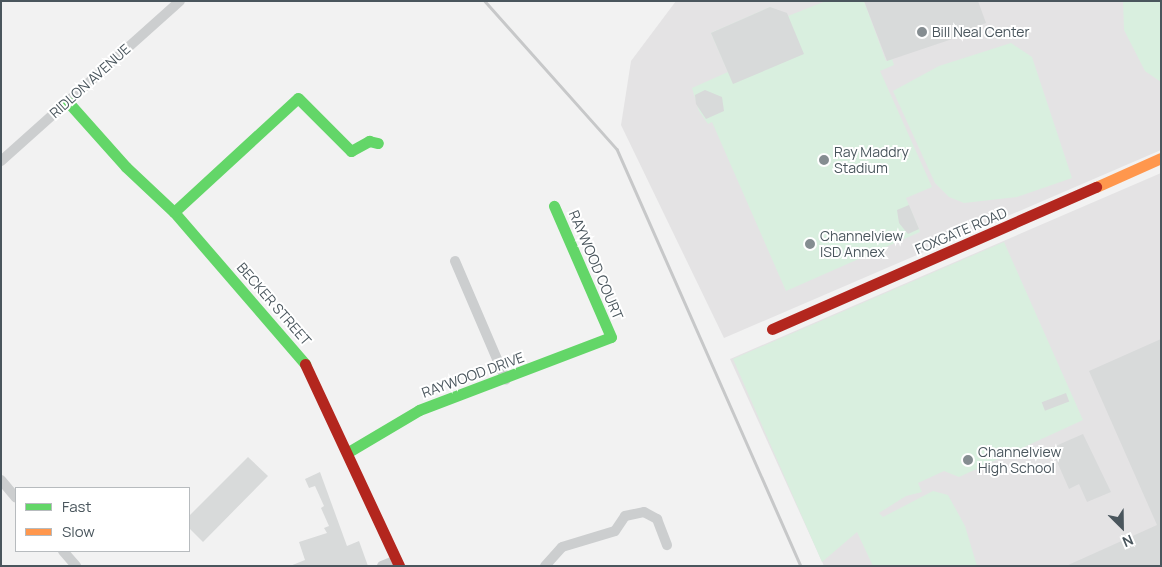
<!DOCTYPE html>
<style>
body{margin:0}
#map{position:relative;width:1162px;height:567px;overflow:hidden;background:#f2f2f2;font-family:Manrope,sans-serif}
div>[style]{position:absolute}
[style*='--x']{left:calc(var(--x)*1px);top:calc(var(--y)*1px);width:calc(var(--w)*1px);rotate:calc(var(--a)*1deg)}
.education>*{inset:0;background:#e4e3e4}
.green>*{inset:0;background:#d9efdf}
.building>*{inset:0;background:#d8dada;transform-origin:0 0}
.street>*{height:10px;margin:-5px;padding:0 5px;transform-origin:5px;border-radius:5px;background:#cccecf}
.fast>*{height:11px;margin:-5.5px;padding:0 5.5px;transform-origin:5.5px;border-radius:5.5px;background:#63d668}
.slow>*{height:11px;margin:-5.5px;padding:0 5.5px;transform-origin:5.5px;border-radius:5.5px;background:#ff974d}
.jam>*{height:11px;margin:-5.5px;padding:0 5.5px;transform-origin:5.5px;border-radius:5.5px;background:#b3261e}
.rail>*{height:2.5px;margin:-1.25px;padding:0 1.25px;transform-origin:1.25px;border-radius:1.25px;background:#c7c8c9}
.dots>*{width:14px;height:14px;translate:-50% -50%;box-sizing:border-box;border:2px solid #fff;border-radius:50%}
span{translate:-50% -50%;white-space:nowrap;text-align:center;line-height:1.15;-webkit-text-stroke:4px #fff;paint-order:stroke}
.poi-label{font-size:14px;color:#4a565d}
.left{translate:0 -50%;text-align:left}
.street-label{font-size:14px;color:#4a565d}
.frame{position:absolute;inset:0;border:2px solid #4a565d;pointer-events:none}
.legend{position:absolute;left:15px;top:487px;width:175px;height:65px;box-sizing:border-box;background:#fff;border:1px solid #b7bbbe;margin:0;padding:6px 9px;list-style:none;font-size:15px;color:#4a565d}
.legend li{display:flex;align-items:center;gap:10px;height:25px}
.legend b{width:25px;border:1px solid #b7bbbe}
.north{position:absolute;left:1097px;top:502px;width:50px;height:50px;-webkit-text-stroke:4px #fff;paint-order:stroke;rotate:157deg;font-size:14px;font-weight:700;line-height:20px;text-align:center;color:#4a565d}
.north::after{content:'';display:block;margin:auto;width:18px;height:22px;background:#4a565d;clip-path:polygon(50% 0,100% 100%,50% 72%,0 100%)}
</style>
<div id="map">
<div class="education">
<i style="clip-path:polygon(676px 1px,1161px 1px,1161px 150px,724px 338px,621px 125px,631px 61px)"></i>
<i style="clip-path:polygon(1161px 173px,1161px 566px,824px 566px,730px 359px)"></i>
</div>
<div class="green">
<i style="clip-path:polygon(826px 1px,864px 1px,886px 61px,892px 59px,894px 65px,880px 71px,932px 187px,906px 198px,920px 232px,786px 291px,712px 122px,708px 124px,699px 111px,692px 88px,728px 72px,711px 33px,770px 7px,788px 16px)"></i>
<i style="clip-path:polygon(1123px 1px,1161px 1px,1161px 82px,1145px 71px,1124px 30px)"></i>
<i style="clip-path:polygon(1011px 43px,1032px 57px,1072px 178px,1017px 197px,964px 203px,949px 197px,935px 183px,893px 91px,939px 66px)"></i>
<i style="clip-path:polygon(1004px 242px,1083px 420px,959px 477px,944px 471px,918px 483px,922px 492px,906px 496px,879px 513px,883px 517px,933px 491px,948px 495px,965px 526px,977px 566px,873px 566px,857px 532px,822px 562px,733px 359px)"></i>
</div>
<div class="building">
<i style="clip-path:polygon(864px 1px,978px 1px,986px 23px,968px 30px,970px 33px,887px 61px)"></i>
<i style="clip-path:polygon(770px 7px,787px 13px,804px 54px,733px 84px,711px 33px)"></i>
<i style="clip-path:polygon(705px 90px,722px 97px,724px 111px,706px 119px,696px 104px,695px 95px)"></i>
<i style="clip-path:polygon(909px 205px,919px 229px,908px 234px,899px 223px,897px 210px)"></i>
<i style="clip-path:polygon(1161px 339px,1161px 566px,1066px 566px,1157px 525px,1089px 371px)"></i>
<i style="left:1066px;top:393px;width:9px;height:26px;rotate:69deg"></i>
<i style="clip-path:polygon(1083px 434px,1111px 492px,1087px 502px,1079px 484px,1069px 489px,1051px 448px)"></i>
<i style="clip-path:polygon(248px 457px,268px 476px,203px 542px,189px 528px,189px 516px)"></i>
<i style="clip-path:polygon(320px 472px,347px 546px,359px 541px,368px 566px,290px 566px,305px 560px,299px 542px,327px 533px,324px 528px,329px 526px,321px 508px,324px 506px,315px 486px,309px 488px,305px 479px)"></i>
</div>
<div class="street">
<i style="--x:1;--y:161;--w:240;--a:-41.8"></i>
<i style="--x:455;--y:261;--w:129;--a:66.8"></i>
<i style="--x:1;--y:480;--w:23;--a:50"></i>
<i style="--x:63;--y:551;--w:20;--a:49"></i>
<i style="--x:382;--y:566;--w:16;--a:-22"></i>
<i style="--x:545;--y:566;--w:25;--a:-48"></i>
<i style="--x:562;--y:547;--w:55;--a:-16.8"></i>
<i style="--x:615;--y:531;--w:18;--a:-56"></i>
<i style="--x:625;--y:516;--w:19;--a:-12"></i>
<i style="--x:644;--y:512;--w:15;--a:28"></i>
<i style="--x:657;--y:519;--w:28;--a:69"></i>
</div>
<div class="fast">
<i style="--x:68;--y:102;--w:87;--a:48.3"></i>
<i style="--x:126;--y:167;--w:66;--a:43.2"></i>
<i style="--x:174;--y:212;--w:201;--a:49.2"></i>
<i style="--x:174;--y:212;--w:168;--a:-42.6"></i>
<i style="--x:298;--y:98;--w:75;--a:45"></i>
<i style="--x:351;--y:151;--w:21;--a:-29"></i>
<i style="--x:369;--y:141;--w:9;--a:13"></i>
<i style="--x:350;--y:451;--w:80;--a:-30.7"></i>
<i style="--x:419;--y:410;--w:205;--a:-20.8"></i>
<i style="--x:611;--y:337;--w:143;--a:-113.5"></i>
</div>
<div class="slow">
<i style="--x:1096;--y:187;--w:71;--a:-24"></i>
</div>
<div class="jam">
<i style="--x:772;--y:329;--w:354;--a:-23.7"></i>
<i style="--x:305;--y:364;--w:223;--a:65"></i>
</div>
<div class="rail">
<i style="--x:485;--y:1;--w:198;--a:48.3"></i>
<i style="--x:617;--y:149;--w:456;--a:66.2"></i>
</div>
<div class="dots">
<i style="left:922px;top:32px;background:#858d91"></i>
<i style="left:824px;top:160px;background:#858d91"></i>
<i style="left:810px;top:244px;background:#858d91"></i>
<i style="left:968px;top:460px;background:#858d91"></i>
</div>
<div class="poi-label">
<span class="left" style="left:932px;top:32px">Bill Neal Center</span>
<span class="left" style="left:834px;top:160px">Ray Maddry<br>Stadium</span>
<span class="left" style="left:820px;top:244px">Channelview<br>ISD Annex</span>
<span class="left" style="left:978px;top:460px">Channelview<br>High School</span>
</div>
<div class="street-label">
<span style="left:90px;top:81px;rotate:-42deg">RIDLON AVENUE</span>
<span style="left:961px;top:231px;rotate:-23deg">FOXGATE ROAD</span>
<span style="left:596px;top:265px;rotate:67deg">RAYWOOD COURT</span>
<span style="left:274px;top:304px;rotate:49deg">BECKER STREET</span>
<span style="left:473px;top:375px;rotate:-20deg">RAYWOOD DRIVE</span>
</div>
<div class="frame"></div>
<ul class="legend">
<li><b style="height:6px;background:#63d668"></b>Fast</li>
<li><b style="height:6px;background:#ff974d"></b>Slow</li>
</ul>
<div class="north">N</div>
</div>
